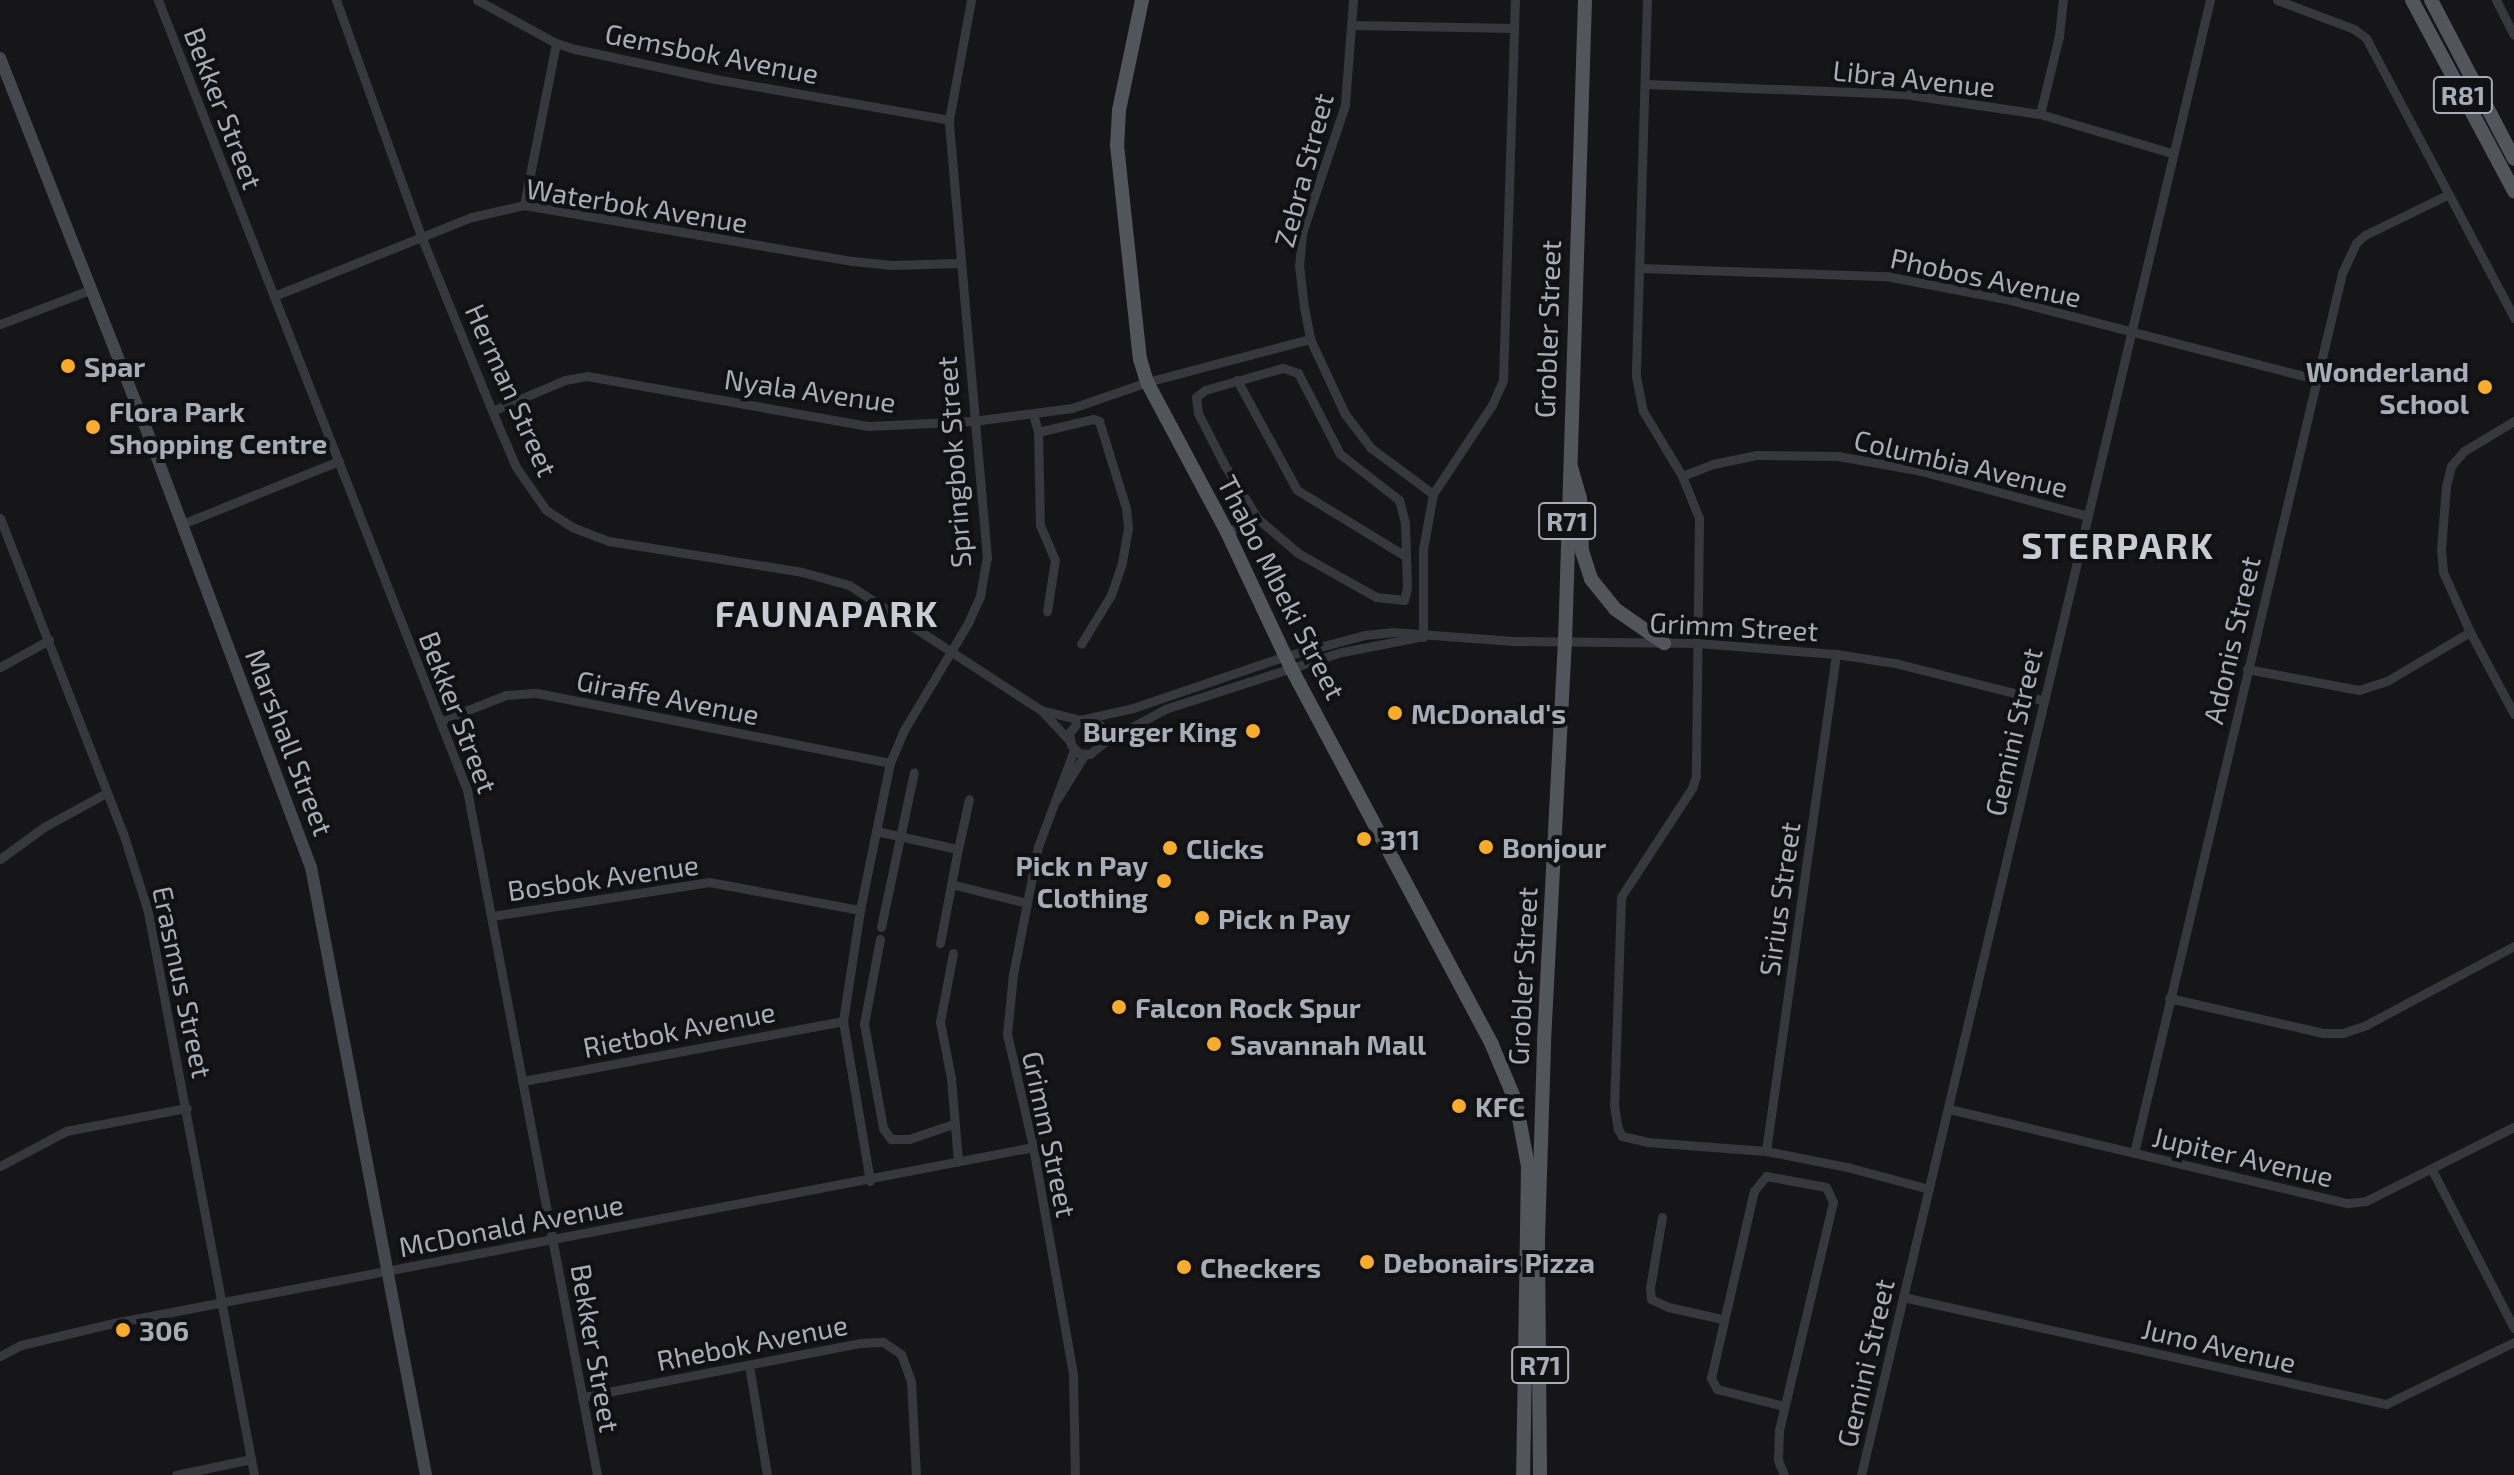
<!DOCTYPE html>
<style>
body{margin:0}
#map{position:relative;width:2514px;height:1475px;overflow:hidden;background:#161618;font-family:"Exo 2",sans-serif}
div>[style]{position:absolute}
[style*='--x']{left:calc(var(--x)*1px);top:calc(var(--y)*1px);width:calc(var(--w)*1px);rotate:calc(var(--a)*1deg)}
.street>*{height:9px;margin:-4.5px;padding:0 4.5px;transform-origin:4.5px;border-radius:4.5px;background:#36383d}
.secondary>*{height:12px;margin:-6px;padding:0 6px;transform-origin:6px;border-radius:6px;background:#44474d}
.primary>*{height:14px;margin:-7px;padding:0 7px;transform-origin:7px;border-radius:7px;background:#52555c}
.dots>*{width:22px;height:22px;translate:-50% -50%;box-sizing:border-box;border:4px solid #111113;border-radius:50%}
span{translate:-50% -50%;white-space:nowrap;text-align:center;line-height:1.15;-webkit-text-stroke:8px #111113;paint-order:stroke}
.shield-label span{padding:2px 6px;background:#111113;border:2px solid;border-radius:6px;-webkit-text-stroke-width:0}
.shield-label{font-size:26px;color:#a7adb8;font-weight:700}
.street-label{font-size:28px;color:#a7adb8}
.poi-label{font-size:28px;color:#a7adb8;font-weight:700}
.left{translate:0 -50%;text-align:left}
.right{translate:-100% -50%;text-align:right}
.district-label{font-size:36px;color:#c8ccd4;font-weight:700;letter-spacing:2px}
</style>
<div id="map">
<div class="street">
<i style="--x:158;--y:0;--w:848;--a:68.64"></i>
<i style="--x:467;--y:790;--w:697;--a:79.25"></i>
<i style="--x:336;--y:0;--w:251;--a:70.2"></i>
<i style="--x:421;--y:236;--w:189;--a:67.9"></i>
<i style="--x:492;--y:411;--w:61;--a:66.8"></i>
<i style="--x:516;--y:467;--w:52;--a:55.1"></i>
<i style="--x:546;--y:510;--w:31;--a:33"></i>
<i style="--x:572;--y:527;--w:40;--a:21"></i>
<i style="--x:609;--y:541;--w:195;--a:9.1"></i>
<i style="--x:802;--y:572;--w:49;--a:15.5"></i>
<i style="--x:849;--y:585;--w:229;--a:33.1"></i>
<i style="--x:1041;--y:710;--w:41;--a:47"></i>
<i style="--x:477;--y:0;--w:90;--a:28.6"></i>
<i style="--x:556;--y:43;--w:20;--a:18"></i>
<i style="--x:575;--y:49;--w:143;--a:12.1"></i>
<i style="--x:715;--y:79;--w:238;--a:9.9"></i>
<i style="--x:1353;--y:0;--w:105;--a:94.4"></i>
<i style="--x:1345;--y:105;--w:135;--a:108.6"></i>
<i style="--x:1302;--y:233;--w:32;--a:95"></i>
<i style="--x:1299;--y:265;--w:42;--a:83.2"></i>
<i style="--x:1304;--y:307;--w:33;--a:79"></i>
<i style="--x:1310;--y:339;--w:83;--a:65"></i>
<i style="--x:1345;--y:414;--w:43;--a:52.6"></i>
<i style="--x:1371;--y:448;--w:77;--a:36.6"></i>
<i style="--x:1647;--y:0;--w:376;--a:91.7"></i>
<i style="--x:1636;--y:376;--w:36;--a:79"></i>
<i style="--x:1643;--y:411;--w:76;--a:59"></i>
<i style="--x:1682;--y:476;--w:45;--a:68"></i>
<i style="--x:1699;--y:518;--w:258;--a:90.7"></i>
<i style="--x:1696;--y:776;--w:13;--a:108"></i>
<i style="--x:1692;--y:788;--w:130;--a:123.1"></i>
<i style="--x:1621;--y:897;--w:208;--a:91.9"></i>
<i style="--x:1614;--y:1105;--w:24;--a:81"></i>
<i style="--x:1618;--y:1129;--w:8;--a:60"></i>
<i style="--x:1622;--y:1136;--w:26;--a:13"></i>
<i style="--x:1647;--y:1142;--w:119;--a:4.3"></i>
<i style="--x:1766;--y:1151;--w:83;--a:11.2"></i>
<i style="--x:1847;--y:1167;--w:85;--a:15"></i>
<i style="--x:2277;--y:0;--w:82;--a:20.6"></i>
<i style="--x:2354;--y:29;--w:15;--a:37"></i>
<i style="--x:2366;--y:38;--w:317;--a:62.1"></i>
<i style="--x:2496;--y:0;--w:39;--a:63"></i>
<i style="--x:1353;--y:25;--w:161;--a:1.1"></i>
<i style="--x:1646;--y:84;--w:258;--a:2.2"></i>
<i style="--x:1904;--y:94;--w:137;--a:8.4"></i>
<i style="--x:2040;--y:114;--w:138;--a:16.5"></i>
<i style="--x:2040;--y:114;--w:80;--a:-76.3"></i>
<i style="--x:2059;--y:36;--w:36;--a:-84"></i>
<i style="--x:524;--y:205;--w:165;--a:-78.8"></i>
<i style="--x:1640;--y:268;--w:246;--a:1.9"></i>
<i style="--x:1886;--y:276;--w:122;--a:10.9"></i>
<i style="--x:2006;--y:299;--w:319;--a:14.5"></i>
<i style="--x:274;--y:296;--w:213;--a:-21.8"></i>
<i style="--x:472;--y:217;--w:53;--a:-13"></i>
<i style="--x:524;--y:205;--w:333;--a:9.7"></i>
<i style="--x:852;--y:261;--w:40;--a:5.7"></i>
<i style="--x:892;--y:265;--w:67;--a:-1.7"></i>
<i style="--x:0;--y:324;--w:98;--a:-20.8"></i>
<i style="--x:1283;--y:368;--w:16;--a:18"></i>
<i style="--x:1298;--y:373;--w:91;--a:62.6"></i>
<i style="--x:1340;--y:454;--w:75;--a:37.9"></i>
<i style="--x:1399;--y:500;--w:24;--a:75"></i>
<i style="--x:1405;--y:523;--w:65;--a:88.2"></i>
<i style="--x:1407;--y:588;--w:12;--a:104"></i>
<i style="--x:1404;--y:600;--w:28;--a:-174"></i>
<i style="--x:1376;--y:597;--w:90;--a:-150.6"></i>
<i style="--x:1298;--y:553;--w:52;--a:-139.6"></i>
<i style="--x:1258;--y:519;--w:62;--a:-121.9"></i>
<i style="--x:1225;--y:466;--w:59;--a:-117"></i>
<i style="--x:1198;--y:413;--w:16;--a:-97"></i>
<i style="--x:1196;--y:397;--w:11;--a:-38"></i>
<i style="--x:1205;--y:390;--w:81;--a:-15.8"></i>
<i style="--x:1237;--y:380;--w:125;--a:61.4"></i>
<i style="--x:1297;--y:490;--w:127;--a:31.4"></i>
<i style="--x:492;--y:411;--w:79;--a:-23"></i>
<i style="--x:565;--y:380;--w:22;--a:-10"></i>
<i style="--x:587;--y:376;--w:286;--a:10.1"></i>
<i style="--x:869;--y:426;--w:104;--a:-2.8"></i>
<i style="--x:973;--y:421;--w:100;--a:-7.5"></i>
<i style="--x:1072;--y:408;--w:79;--a:-19.1"></i>
<i style="--x:1147;--y:382;--w:169;--a:-14.8"></i>
<i style="--x:1033;--y:414;--w:19;--a:74"></i>
<i style="--x:1038;--y:432;--w:93;--a:88.8"></i>
<i style="--x:1040;--y:525;--w:38;--a:67"></i>
<i style="--x:1055;--y:560;--w:52;--a:98.9"></i>
<i style="--x:2514;--y:421;--w:58;--a:149"></i>
<i style="--x:2464;--y:451;--w:20;--a:131"></i>
<i style="--x:2451;--y:466;--w:21;--a:104"></i>
<i style="--x:2446;--y:486;--w:63;--a:94.5"></i>
<i style="--x:2441;--y:549;--w:23;--a:85"></i>
<i style="--x:2443;--y:572;--w:66;--a:65.8"></i>
<i style="--x:2470;--y:632;--w:93;--a:61.8"></i>
<i style="--x:1038;--y:432;--w:57;--a:-13.3"></i>
<i style="--x:1093;--y:419;--w:6;--a:18"></i>
<i style="--x:1099;--y:421;--w:91;--a:72.8"></i>
<i style="--x:1126;--y:508;--w:20;--a:84"></i>
<i style="--x:1128;--y:528;--w:36;--a:100"></i>
<i style="--x:1122;--y:563;--w:34;--a:109"></i>
<i style="--x:1111;--y:595;--w:57;--a:121.5"></i>
<i style="--x:1682;--y:476;--w:33;--a:-21"></i>
<i style="--x:1713;--y:464;--w:45;--a:-11.6"></i>
<i style="--x:1757;--y:455;--w:81;--a:0.7"></i>
<i style="--x:1838;--y:456;--w:84;--a:10.2"></i>
<i style="--x:1921;--y:471;--w:173;--a:15.1"></i>
<i style="--x:0;--y:518;--w:338;--a:68.7"></i>
<i style="--x:123;--y:833;--w:83;--a:72.4"></i>
<i style="--x:148;--y:912;--w:573;--a:79.34"></i>
<i style="--x:182;--y:524;--w:169;--a:-21.9"></i>
<i style="--x:1227;--y:532;--w:34;--a:-23"></i>
<i style="--x:1423;--y:637;--w:88;--a:-90"></i>
<i style="--x:1423;--y:549;--w:56;--a:-79.7"></i>
<i style="--x:1433;--y:494;--w:107;--a:-56.5"></i>
<i style="--x:1492;--y:405;--w:27;--a:-66"></i>
<i style="--x:1503;--y:380;--w:380;--a:-88.2"></i>
<i style="--x:0;--y:667;--w:56;--a:-28.9"></i>
<i style="--x:2247;--y:669;--w:114;--a:10.6"></i>
<i style="--x:2359;--y:690;--w:29;--a:-18"></i>
<i style="--x:2387;--y:681;--w:96;--a:-30.6"></i>
<i style="--x:1041;--y:710;--w:40;--a:14.4"></i>
<i style="--x:1092;--y:719;--w:11;--a:38"></i>
<i style="--x:1101;--y:726;--w:17;--a:83"></i>
<i style="--x:1103;--y:743;--w:17;--a:140"></i>
<i style="--x:1090;--y:754;--w:11;--a:-175"></i>
<i style="--x:1079;--y:753;--w:11;--a:-135"></i>
<i style="--x:1071;--y:745;--w:12;--a:-99"></i>
<i style="--x:1069;--y:733;--w:17;--a:-50"></i>
<i style="--x:1080;--y:720;--w:54;--a:-12.8"></i>
<i style="--x:1133;--y:708;--w:162;--a:-18.8"></i>
<i style="--x:1286;--y:656;--w:82;--a:-14.9"></i>
<i style="--x:1365;--y:635;--w:27;--a:-6"></i>
<i style="--x:1392;--y:632;--w:122;--a:4.2"></i>
<i style="--x:1514;--y:641;--w:184;--a:0.6"></i>
<i style="--x:1698;--y:643;--w:138;--a:4.6"></i>
<i style="--x:1836;--y:654;--w:60;--a:8.7"></i>
<i style="--x:1895;--y:663;--w:152;--a:14.1"></i>
<i style="--x:440;--y:721;--w:71;--a:-21.5"></i>
<i style="--x:506;--y:695;--w:31;--a:-4"></i>
<i style="--x:537;--y:693;--w:360;--a:11.2"></i>
<i style="--x:1103;--y:743;--w:71;--a:-28.7"></i>
<i style="--x:1165;--y:709;--w:186;--a:-17.9"></i>
<i style="--x:1342;--y:652;--w:78;--a:-11"></i>
<i style="--x:1074;--y:750;--w:103;--a:110.4"></i>
<i style="--x:1038;--y:847;--w:129;--a:101.1"></i>
<i style="--x:1013;--y:974;--w:60;--a:95.7"></i>
<i style="--x:1007;--y:1034;--w:116;--a:77"></i>
<i style="--x:1033;--y:1147;--w:230;--a:80"></i>
<i style="--x:1073;--y:1374;--w:101;--a:88.9"></i>
<i style="--x:1057;--y:799;--w:53;--a:-58.1"></i>
<i style="--x:876;--y:831;--w:84;--a:12.4"></i>
<i style="--x:958;--y:849;--w:51;--a:-77.6"></i>
<i style="--x:0;--y:859;--w:54;--a:-36"></i>
<i style="--x:44;--y:827;--w:71;--a:-28.7"></i>
<i style="--x:951;--y:884;--w:78;--a:14"></i>
<i style="--x:492;--y:916;--w:220;--a:-8.9"></i>
<i style="--x:709;--y:882;--w:154;--a:10.5"></i>
<i style="--x:881;--y:927;--w:158;--a:-78"></i>
<i style="--x:880;--y:939;--w:86;--a:100.7"></i>
<i style="--x:864;--y:1024;--w:106;--a:79.6"></i>
<i style="--x:883;--y:1128;--w:14;--a:54"></i>
<i style="--x:891;--y:1139;--w:18;--a:0"></i>
<i style="--x:909;--y:1139;--w:46;--a:-18.8"></i>
<i style="--x:940;--y:943;--w:96;--a:-79.2"></i>
<i style="--x:953;--y:953;--w:70;--a:100.7"></i>
<i style="--x:940;--y:1022;--w:57;--a:78.9"></i>
<i style="--x:951;--y:1078;--w:84;--a:85.2"></i>
<i style="--x:2169;--y:998;--w:158;--a:12.8"></i>
<i style="--x:2323;--y:1033;--w:20;--a:0"></i>
<i style="--x:2343;--y:1033;--w:24;--a:-19"></i>
<i style="--x:2366;--y:1025;--w:168;--a:-28.1"></i>
<i style="--x:523;--y:1081;--w:326;--a:-10.6"></i>
<i style="--x:1949;--y:1109;--w:410;--a:13.3"></i>
<i style="--x:2348;--y:1203;--w:18;--a:-6"></i>
<i style="--x:2366;--y:1201;--w:165;--a:-26.6"></i>
<i style="--x:1766;--y:1151;--w:502;--a:-81.98"></i>
<i style="--x:2134;--y:1153;--w:904;--a:-76.7"></i>
<i style="--x:2342;--y:273;--w:33;--a:-65"></i>
<i style="--x:2356;--y:243;--w:12;--a:-42"></i>
<i style="--x:2365;--y:235;--w:93;--a:-26"></i>
<i style="--x:0;--y:1166;--w:75;--a:-27.9"></i>
<i style="--x:66;--y:1131;--w:123;--a:-10.8"></i>
<i style="--x:2432;--y:1170;--w:178;--a:62.6"></i>
<i style="--x:870;--y:1181;--w:162;--a:-99.6"></i>
<i style="--x:843;--y:1021;--w:112;--a:-81.3"></i>
<i style="--x:860;--y:910;--w:150;--a:-78.5"></i>
<i style="--x:890;--y:763;--w:36;--a:-67"></i>
<i style="--x:904;--y:730;--w:125;--a:-59.1"></i>
<i style="--x:968;--y:623;--w:30;--a:-66"></i>
<i style="--x:980;--y:596;--w:39;--a:-80"></i>
<i style="--x:987;--y:558;--w:440;--a:-95"></i>
<i style="--x:949;--y:120;--w:122;--a:-79.6"></i>
<i style="--x:1662;--y:1217;--w:72;--a:99.6"></i>
<i style="--x:1650;--y:1288;--w:11;--a:85"></i>
<i style="--x:1651;--y:1299;--w:19;--a:25"></i>
<i style="--x:1668;--y:1307;--w:55;--a:12.5"></i>
<i style="--x:1903;--y:1297;--w:495;--a:12.5"></i>
<i style="--x:2386;--y:1404;--w:142;--a:-25.8"></i>
<i style="--x:0;--y:1356;--w:24;--a:-28"></i>
<i style="--x:21;--y:1345;--w:90;--a:-13.4"></i>
<i style="--x:109;--y:1324;--w:941;--a:-10.84"></i>
<i style="--x:749;--y:1365;--w:111;--a:80.7"></i>
<i style="--x:582;--y:1397;--w:284;--a:-11"></i>
<i style="--x:861;--y:1343;--w:22;--a:-3"></i>
<i style="--x:883;--y:1342;--w:22;--a:34"></i>
<i style="--x:901;--y:1354;--w:29;--a:70"></i>
<i style="--x:911;--y:1381;--w:94;--a:87"></i>
<i style="--x:1784;--y:1406;--w:69;--a:-165.8"></i>
<i style="--x:1717;--y:1389;--w:13;--a:-119"></i>
<i style="--x:1711;--y:1378;--w:192;--a:-77.1"></i>
<i style="--x:1754;--y:1191;--w:19;--a:-51"></i>
<i style="--x:1766;--y:1176;--w:61;--a:10.4"></i>
<i style="--x:1826;--y:1187;--w:17;--a:65"></i>
<i style="--x:1833;--y:1202;--w:234;--a:103.3"></i>
<i style="--x:1779;--y:1430;--w:30;--a:92"></i>
<i style="--x:1778;--y:1460;--w:16;--a:68"></i>
<i style="--x:176;--y:1475;--w:77;--a:-12"></i>
<i style="--x:1861;--y:1475;--w:1516;--a:-76.69"></i>
</div>
<div class="secondary">
<i style="--x:0;--y:58;--w:418;--a:68.5"></i>
<i style="--x:153;--y:447;--w:449;--a:69.4"></i>
<i style="--x:311;--y:867;--w:619;--a:79.29"></i>
</div>
<div class="primary">
<i style="--x:1142;--y:0;--w:112;--a:101.8"></i>
<i style="--x:1119;--y:110;--w:35;--a:93"></i>
<i style="--x:1117;--y:145;--w:215;--a:83.9"></i>
<i style="--x:1140;--y:359;--w:24;--a:73"></i>
<i style="--x:1147;--y:382;--w:170;--a:61.9"></i>
<i style="--x:1227;--y:532;--w:150;--a:64.8"></i>
<i style="--x:1291;--y:668;--w:427;--a:61.9"></i>
<i style="--x:1492;--y:1045;--w:62;--a:67.2"></i>
<i style="--x:1516;--y:1102;--w:65;--a:79.4"></i>
<i style="--x:1528;--y:1166;--w:309;--a:90.9"></i>
<i style="--x:2412;--y:0;--w:217;--a:61.9"></i>
<i style="--x:2431;--y:0;--w:179;--a:62.4"></i>
<i style="--x:1571;--y:467;--w:32;--a:74"></i>
<i style="--x:1580;--y:498;--w:53;--a:87.8"></i>
<i style="--x:1582;--y:551;--w:29;--a:72"></i>
<i style="--x:1591;--y:579;--w:38;--a:51"></i>
<i style="--x:1615;--y:609;--w:60;--a:34.8"></i>
<i style="--x:1540;--y:1475;--w:238;--a:-90.5"></i>
<i style="--x:1538;--y:1237;--w:196;--a:-88.2"></i>
<i style="--x:1544;--y:1041;--w:399;--a:-87"></i>
<i style="--x:1565;--y:643;--w:643;--a:-88.22"></i>
</div>
<div class="dots">
<i style="left:68px;top:366px;background:#f9ab2d"></i>
<i style="left:2485px;top:387px;background:#f9ab2d"></i>
<i style="left:93px;top:427px;background:#f9ab2d"></i>
<i style="left:1395px;top:713px;background:#f9ab2d"></i>
<i style="left:1253px;top:731px;background:#f9ab2d"></i>
<i style="left:1364px;top:839px;background:#f9ab2d"></i>
<i style="left:1486px;top:847px;background:#f9ab2d"></i>
<i style="left:1170px;top:848px;background:#f9ab2d"></i>
<i style="left:1164px;top:881px;background:#f9ab2d"></i>
<i style="left:1202px;top:918px;background:#f9ab2d"></i>
<i style="left:1119px;top:1007px;background:#f9ab2d"></i>
<i style="left:1214px;top:1044px;background:#f9ab2d"></i>
<i style="left:1459px;top:1106px;background:#f9ab2d"></i>
<i style="left:1367px;top:1262px;background:#f9ab2d"></i>
<i style="left:1184px;top:1267px;background:#f9ab2d"></i>
<i style="left:123px;top:1330px;background:#f9ab2d"></i>
</div>
<div class="shield-label">
<span style="left:2463px;top:95px">R81</span>
<span style="left:1567px;top:521px">R71</span>
<span style="left:1540px;top:1365px">R71</span>
</div>
<div class="street-label">
<span style="left:712px;top:53px;rotate:11deg">Gemsbok Avenue</span>
<span style="left:1914px;top:78px;rotate:6deg">Libra Avenue</span>
<span style="left:224px;top:108px;rotate:69deg">Bekker Street</span>
<span style="left:1303px;top:170px;rotate:-75deg">Zebra Street</span>
<span style="left:637px;top:205px;rotate:9deg">Waterbok Avenue</span>
<span style="left:1986px;top:277px;rotate:12deg">Phobos Avenue</span>
<span style="left:1547px;top:329px;rotate:-88deg">Grobler Street</span>
<span style="left:512px;top:390px;rotate:66deg">Herman Street</span>
<span style="left:810px;top:390px;rotate:8deg">Nyala Avenue</span>
<span style="left:953px;top:462px;rotate:-94deg">Springbok Street</span>
<span style="left:1961px;top:463px;rotate:13deg">Columbia Avenue</span>
<span style="left:1282px;top:587px;rotate:63deg">Thabo Mbeki Street</span>
<span style="left:1734px;top:626px;rotate:3deg">Grimm Street</span>
<span style="left:2231px;top:640px;rotate:-77deg">Adonis Street</span>
<span style="left:668px;top:697px;rotate:11deg">Giraffe Avenue</span>
<span style="left:459px;top:712px;rotate:69deg">Bekker Street</span>
<span style="left:2013px;top:732px;rotate:-77deg">Gemini Street</span>
<span style="left:290px;top:742px;rotate:69deg">Marshall Street</span>
<span style="left:603px;top:877px;rotate:-8deg">Bosbok Avenue</span>
<span style="left:1779px;top:899px;rotate:-82deg">Sirius Street</span>
<span style="left:1522px;top:976px;rotate:-87deg">Grobler Street</span>
<span style="left:183px;top:982px;rotate:78deg">Erasmus Street</span>
<span style="left:679px;top:1029px;rotate:-11deg">Rietbok Avenue</span>
<span style="left:1050px;top:1134px;rotate:78deg">Grimm Street</span>
<span style="left:2243px;top:1156px;rotate:13deg">Jupiter Avenue</span>
<span style="left:511px;top:1225px;rotate:-11deg">McDonald Avenue</span>
<span style="left:752px;top:1342px;rotate:-11deg">Rhebok Avenue</span>
<span style="left:2219px;top:1345px;rotate:13deg">Juno Avenue</span>
<span style="left:596px;top:1348px;rotate:80deg">Bekker Street</span>
<span style="left:1865px;top:1363px;rotate:-77deg">Gemini Street</span>
</div>
<div class="poi-label">
<span class="left" style="left:84px;top:366px">Spar</span>
<span class="right" style="left:2469px;top:387px">Wonderland<br>School</span>
<span class="left" style="left:109px;top:427px">Flora Park<br>Shopping Centre</span>
<span class="left" style="left:1411px;top:713px">McDonald's</span>
<span class="right" style="left:1237px;top:731px">Burger King</span>
<span class="left" style="left:1380px;top:839px">311</span>
<span class="left" style="left:1502px;top:847px">Bonjour</span>
<span class="left" style="left:1186px;top:848px">Clicks</span>
<span class="right" style="left:1148px;top:881px">Pick n Pay<br>Clothing</span>
<span class="left" style="left:1218px;top:918px">Pick n Pay</span>
<span class="left" style="left:1135px;top:1007px">Falcon Rock Spur</span>
<span class="left" style="left:1230px;top:1044px">Savannah Mall</span>
<span class="left" style="left:1475px;top:1106px">KFC</span>
<span class="left" style="left:1383px;top:1262px">Debonairs Pizza</span>
<span class="left" style="left:1200px;top:1267px">Checkers</span>
<span class="left" style="left:139px;top:1330px">306</span>
</div>
<div class="district-label">
<span style="left:2118px;top:545px">STERPARK</span>
<span style="left:827px;top:613px">FAUNAPARK</span>
</div>
</div>
